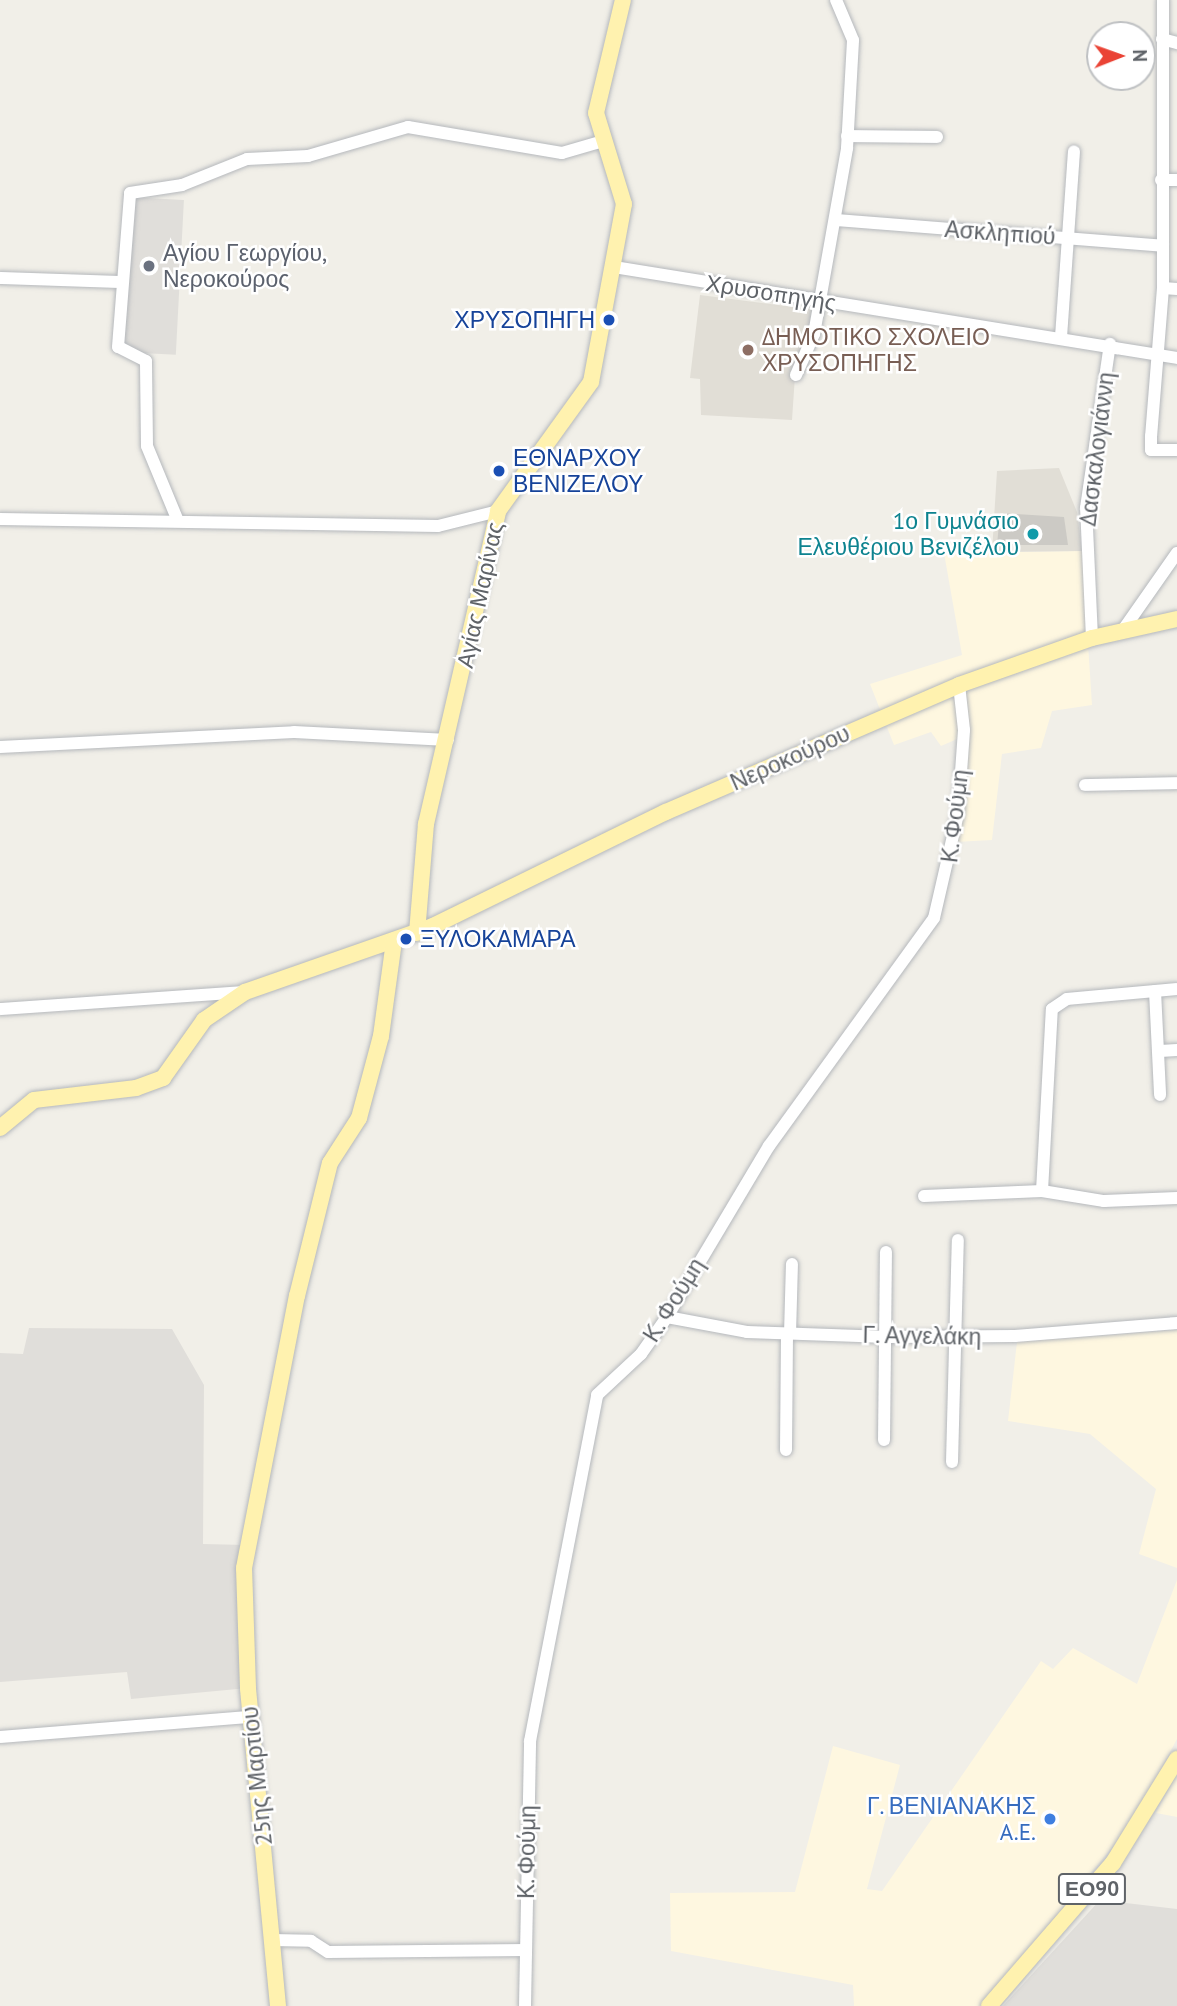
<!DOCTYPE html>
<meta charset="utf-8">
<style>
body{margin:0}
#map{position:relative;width:1177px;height:2006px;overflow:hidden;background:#f1efe8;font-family:"PT Sans",sans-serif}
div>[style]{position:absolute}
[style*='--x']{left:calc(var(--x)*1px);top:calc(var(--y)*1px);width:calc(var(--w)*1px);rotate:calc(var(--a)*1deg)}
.commercial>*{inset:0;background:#fef7e0}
.industrial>*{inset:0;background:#e0deda;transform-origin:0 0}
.education>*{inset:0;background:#e1ded6}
.building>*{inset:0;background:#cccac5}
.roads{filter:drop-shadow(0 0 2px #b5b8bc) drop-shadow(0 0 2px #b5b8bc)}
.minor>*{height:12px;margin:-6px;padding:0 6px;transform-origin:6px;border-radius:6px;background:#fff}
.major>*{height:16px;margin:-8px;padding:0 8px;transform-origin:8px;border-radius:8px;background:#fff2af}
.dots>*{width:19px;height:19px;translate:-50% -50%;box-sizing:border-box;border:4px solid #fff;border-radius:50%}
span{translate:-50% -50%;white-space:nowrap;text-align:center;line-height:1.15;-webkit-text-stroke:5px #fff;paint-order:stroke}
.shield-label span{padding:2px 5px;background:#fff;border:2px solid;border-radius:5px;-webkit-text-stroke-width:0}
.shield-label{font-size:21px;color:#5f6368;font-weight:700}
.street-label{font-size:23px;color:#5f6368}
.worship-label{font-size:23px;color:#5b616d}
.left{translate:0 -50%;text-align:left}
.transit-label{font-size:23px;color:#164399}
.right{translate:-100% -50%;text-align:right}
.education-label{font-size:23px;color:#785e54}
.culture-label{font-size:23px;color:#0d838f}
.shop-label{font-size:23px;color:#366cbe}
.north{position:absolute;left:1086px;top:21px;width:70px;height:70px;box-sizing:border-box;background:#fff;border:2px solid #bfc1c3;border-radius:50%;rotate:89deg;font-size:19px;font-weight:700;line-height:28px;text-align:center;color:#5f6368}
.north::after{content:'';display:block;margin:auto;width:24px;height:32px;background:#ea4335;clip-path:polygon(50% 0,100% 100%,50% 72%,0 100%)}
</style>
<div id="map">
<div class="commercial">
<i style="clip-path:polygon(1082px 551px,1092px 705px,1052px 711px,1041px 748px,1002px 754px,992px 840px,955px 842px,964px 736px,941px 746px,931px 732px,894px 745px,870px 684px,962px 655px,944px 553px)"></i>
<i style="clip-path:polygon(1177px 1330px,1177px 1568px,1139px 1554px,1156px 1489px,1090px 1434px,1008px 1421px,1017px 1342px)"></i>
<i style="clip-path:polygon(1177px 1580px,1177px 1739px,1131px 1824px,982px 2006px,854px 2006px,853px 1985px,671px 1951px,670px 1893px,795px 1892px,833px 1746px,900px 1765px,867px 1889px,882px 1891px,1041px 1661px,1053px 1669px,1073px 1648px,1137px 1684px)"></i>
<i style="clip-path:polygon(1177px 1774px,1177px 1817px,1156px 1813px)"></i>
</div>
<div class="industrial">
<i style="left:126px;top:197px;width:58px;height:155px;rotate:3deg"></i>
<i style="clip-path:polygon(29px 1328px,172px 1329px,204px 1385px,203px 1544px,246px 1545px,248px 1688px,131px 1699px,127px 1672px,0 1682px,0 1353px,23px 1354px)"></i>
<i style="clip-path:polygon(1100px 1900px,1177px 1909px,1177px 2006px,1003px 2006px)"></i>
</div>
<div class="education">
<i style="clip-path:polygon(700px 295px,818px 310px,796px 361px,792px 420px,701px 415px,700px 379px,690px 378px)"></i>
<i style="clip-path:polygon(1059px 468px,1077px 512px,1082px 551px,992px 552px,997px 471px)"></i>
</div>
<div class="building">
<i style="clip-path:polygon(1000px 513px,1064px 517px,1068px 545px,997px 545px)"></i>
</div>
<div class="roads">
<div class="minor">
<i style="--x:1163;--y:0;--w:288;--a:90"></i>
<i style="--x:1163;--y:288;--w:148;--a:94.6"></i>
<i style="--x:1151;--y:436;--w:14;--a:90"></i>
<i style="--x:1151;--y:450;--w:26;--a:0"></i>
<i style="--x:1162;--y:39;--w:16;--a:15"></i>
<i style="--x:847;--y:136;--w:90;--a:0.6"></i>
<i style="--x:1161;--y:180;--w:16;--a:0"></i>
<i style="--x:836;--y:220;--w:328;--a:4.5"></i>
<i style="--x:614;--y:267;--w:570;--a:9.18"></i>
<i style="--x:0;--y:278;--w:121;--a:1.9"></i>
<i style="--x:1163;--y:288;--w:14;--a:4"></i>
<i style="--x:1061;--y:337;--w:186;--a:-86"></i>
<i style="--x:796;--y:375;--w:45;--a:-66.3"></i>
<i style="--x:814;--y:334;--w:189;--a:-79.9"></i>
<i style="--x:847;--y:148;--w:108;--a:-86.8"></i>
<i style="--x:853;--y:40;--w:43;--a:-113"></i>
<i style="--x:0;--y:519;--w:438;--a:0.9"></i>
<i style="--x:438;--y:526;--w:62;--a:-14"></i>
<i style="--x:178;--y:521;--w:81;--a:-112.5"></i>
<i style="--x:147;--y:446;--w:85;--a:-90.7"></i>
<i style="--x:146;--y:361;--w:31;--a:-153"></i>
<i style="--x:118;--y:347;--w:154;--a:-85.5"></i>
<i style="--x:130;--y:193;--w:53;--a:-8.7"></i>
<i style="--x:182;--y:185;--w:70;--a:-21.8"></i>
<i style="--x:247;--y:159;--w:61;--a:-2.8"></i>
<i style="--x:308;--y:156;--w:104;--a:-16.2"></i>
<i style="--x:408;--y:127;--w:156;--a:9.6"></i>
<i style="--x:562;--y:153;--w:43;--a:-16.3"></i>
<i style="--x:1123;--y:630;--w:94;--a:-55"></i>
<i style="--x:1092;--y:638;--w:130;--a:-92.6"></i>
<i style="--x:1086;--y:508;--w:166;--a:-81.7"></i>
<i style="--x:0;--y:747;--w:294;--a:-2.9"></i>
<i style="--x:294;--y:732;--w:154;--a:3"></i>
<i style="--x:1085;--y:785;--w:92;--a:-1.2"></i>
<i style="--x:1155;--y:991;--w:104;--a:87.2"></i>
<i style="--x:0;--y:1009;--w:246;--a:-4"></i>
<i style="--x:1160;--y:1051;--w:17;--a:-3"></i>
<i style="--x:1042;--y:1191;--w:182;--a:-86.9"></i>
<i style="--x:1052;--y:1009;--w:18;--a:-34"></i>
<i style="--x:1067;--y:999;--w:110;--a:-5.2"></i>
<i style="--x:924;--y:1196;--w:118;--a:-2.4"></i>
<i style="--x:1042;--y:1191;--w:63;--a:9.2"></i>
<i style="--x:1104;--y:1201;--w:73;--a:-2.4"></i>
<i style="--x:667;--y:1317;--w:81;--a:10.6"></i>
<i style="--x:747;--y:1332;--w:140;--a:2"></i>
<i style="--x:887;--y:1337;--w:128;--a:-0.4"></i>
<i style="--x:1015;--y:1336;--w:163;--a:-4.6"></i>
<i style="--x:790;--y:1334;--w:70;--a:-88.4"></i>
<i style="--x:884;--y:1440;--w:188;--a:-89.4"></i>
<i style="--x:786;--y:1450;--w:116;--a:-89.5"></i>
<i style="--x:952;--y:1462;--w:222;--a:-88.5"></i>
<i style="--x:0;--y:1737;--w:252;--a:-4.6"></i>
<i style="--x:272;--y:1940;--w:39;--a:1"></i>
<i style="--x:311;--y:1941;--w:20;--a:33"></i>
<i style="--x:328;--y:1952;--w:198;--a:-0.6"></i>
<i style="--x:525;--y:2006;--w:265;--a:-88.9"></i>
<i style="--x:530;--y:1741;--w:352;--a:-79"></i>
<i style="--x:597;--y:1395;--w:60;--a:-43"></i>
<i style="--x:641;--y:1354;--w:45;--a:-54.9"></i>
<i style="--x:667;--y:1317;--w:199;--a:-59.2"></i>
<i style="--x:769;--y:1146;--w:281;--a:-54.1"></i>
<i style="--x:934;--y:918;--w:107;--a:-77"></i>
<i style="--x:958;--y:814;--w:84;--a:-85.9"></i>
<i style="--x:964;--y:730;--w:45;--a:-96.3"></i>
</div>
<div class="major">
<i style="--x:417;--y:933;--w:109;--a:-85.3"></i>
<i style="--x:426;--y:824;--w:321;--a:-77"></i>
<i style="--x:498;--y:511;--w:159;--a:-54.2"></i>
<i style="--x:591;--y:382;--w:181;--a:-79.5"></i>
<i style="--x:624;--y:204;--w:95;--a:-107.1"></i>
<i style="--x:596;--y:113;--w:116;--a:-76.6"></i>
<i style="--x:0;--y:1128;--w:44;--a:-39.5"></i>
<i style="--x:34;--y:1100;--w:103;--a:-6.7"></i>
<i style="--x:136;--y:1088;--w:29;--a:-20"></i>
<i style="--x:163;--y:1078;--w:71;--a:-54.7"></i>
<i style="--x:204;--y:1020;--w:50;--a:-34.3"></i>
<i style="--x:245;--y:992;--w:199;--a:-19.3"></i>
<i style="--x:433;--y:926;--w:259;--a:-26.1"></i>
<i style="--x:666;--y:812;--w:319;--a:-23.4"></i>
<i style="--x:959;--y:685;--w:141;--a:-19.5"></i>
<i style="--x:1092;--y:638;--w:87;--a:-12.6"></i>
<i style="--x:278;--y:2006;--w:319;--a:-95.4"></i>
<i style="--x:248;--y:1688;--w:120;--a:-91.9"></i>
<i style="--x:244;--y:1568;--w:277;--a:-79"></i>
<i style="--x:297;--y:1296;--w:137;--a:-76.1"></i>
<i style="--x:330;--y:1163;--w:54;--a:-57.2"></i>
<i style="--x:359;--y:1118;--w:85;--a:-75"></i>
<i style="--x:381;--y:1036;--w:96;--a:-82.2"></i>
<i style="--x:989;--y:2006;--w:189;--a:-49.1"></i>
<i style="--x:1113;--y:1863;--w:122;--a:-58.4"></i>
</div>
</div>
<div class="dots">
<i style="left:149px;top:266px;background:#6b7280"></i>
<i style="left:609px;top:320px;background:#1a4fb4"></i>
<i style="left:748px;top:350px;background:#8d6e63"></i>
<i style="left:499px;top:471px;background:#1a4fb4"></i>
<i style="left:1033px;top:534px;background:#0f9aa8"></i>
<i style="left:406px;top:939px;background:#1a4fb4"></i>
<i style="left:1050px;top:1819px;background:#3f7fe0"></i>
</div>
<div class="shield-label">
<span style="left:1092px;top:1889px">ΕΟ90</span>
</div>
<div class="street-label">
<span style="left:1000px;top:233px;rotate:4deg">Ασκληπιού</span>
<span style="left:771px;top:293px;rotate:9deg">Χρυσοπηγής</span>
<span style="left:1097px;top:449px;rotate:-83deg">Δασκαλογιάννη</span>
<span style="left:480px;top:595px;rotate:-78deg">Αγίας Μαρίνας</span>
<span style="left:790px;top:758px;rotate:-24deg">Νεροκούρου</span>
<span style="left:955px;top:816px;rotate:-83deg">Κ. Φούμη</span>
<span style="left:674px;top:1300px;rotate:-58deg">Κ. Φούμη</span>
<span style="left:922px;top:1336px;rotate:1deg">Γ. Αγγελάκη</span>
<span style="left:257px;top:1776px;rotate:-96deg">25ης Μαρτίου</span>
<span style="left:527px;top:1852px;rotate:-89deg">Κ. Φούμη</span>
</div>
<div class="worship-label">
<span class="left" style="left:163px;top:266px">Αγίου Γεωργίου,<br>Νεροκούρος</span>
</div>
<div class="transit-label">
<span class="right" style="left:595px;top:320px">ΧΡΥΣΟΠΗΓΗ</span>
<span class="left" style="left:513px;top:471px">ΕΘΝΑΡΧΟΥ<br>ΒΕΝΙΖΕΛΟΥ</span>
<span class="left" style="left:420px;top:939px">ΞΥΛΟΚΑΜΑΡΑ</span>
</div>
<div class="education-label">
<span class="left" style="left:762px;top:350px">ΔΗΜΟΤΙΚΟ ΣΧΟΛΕΙΟ<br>ΧΡΥΣΟΠΗΓΗΣ</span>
</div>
<div class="culture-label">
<span class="right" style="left:1019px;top:534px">1ο Γυμνάσιο<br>Ελευθέριου Βενιζέλου</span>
</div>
<div class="shop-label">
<span class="right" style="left:1036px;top:1819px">Γ. ΒΕΝΙΑΝΑΚΗΣ<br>A.E.</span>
</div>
<div class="north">N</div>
</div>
